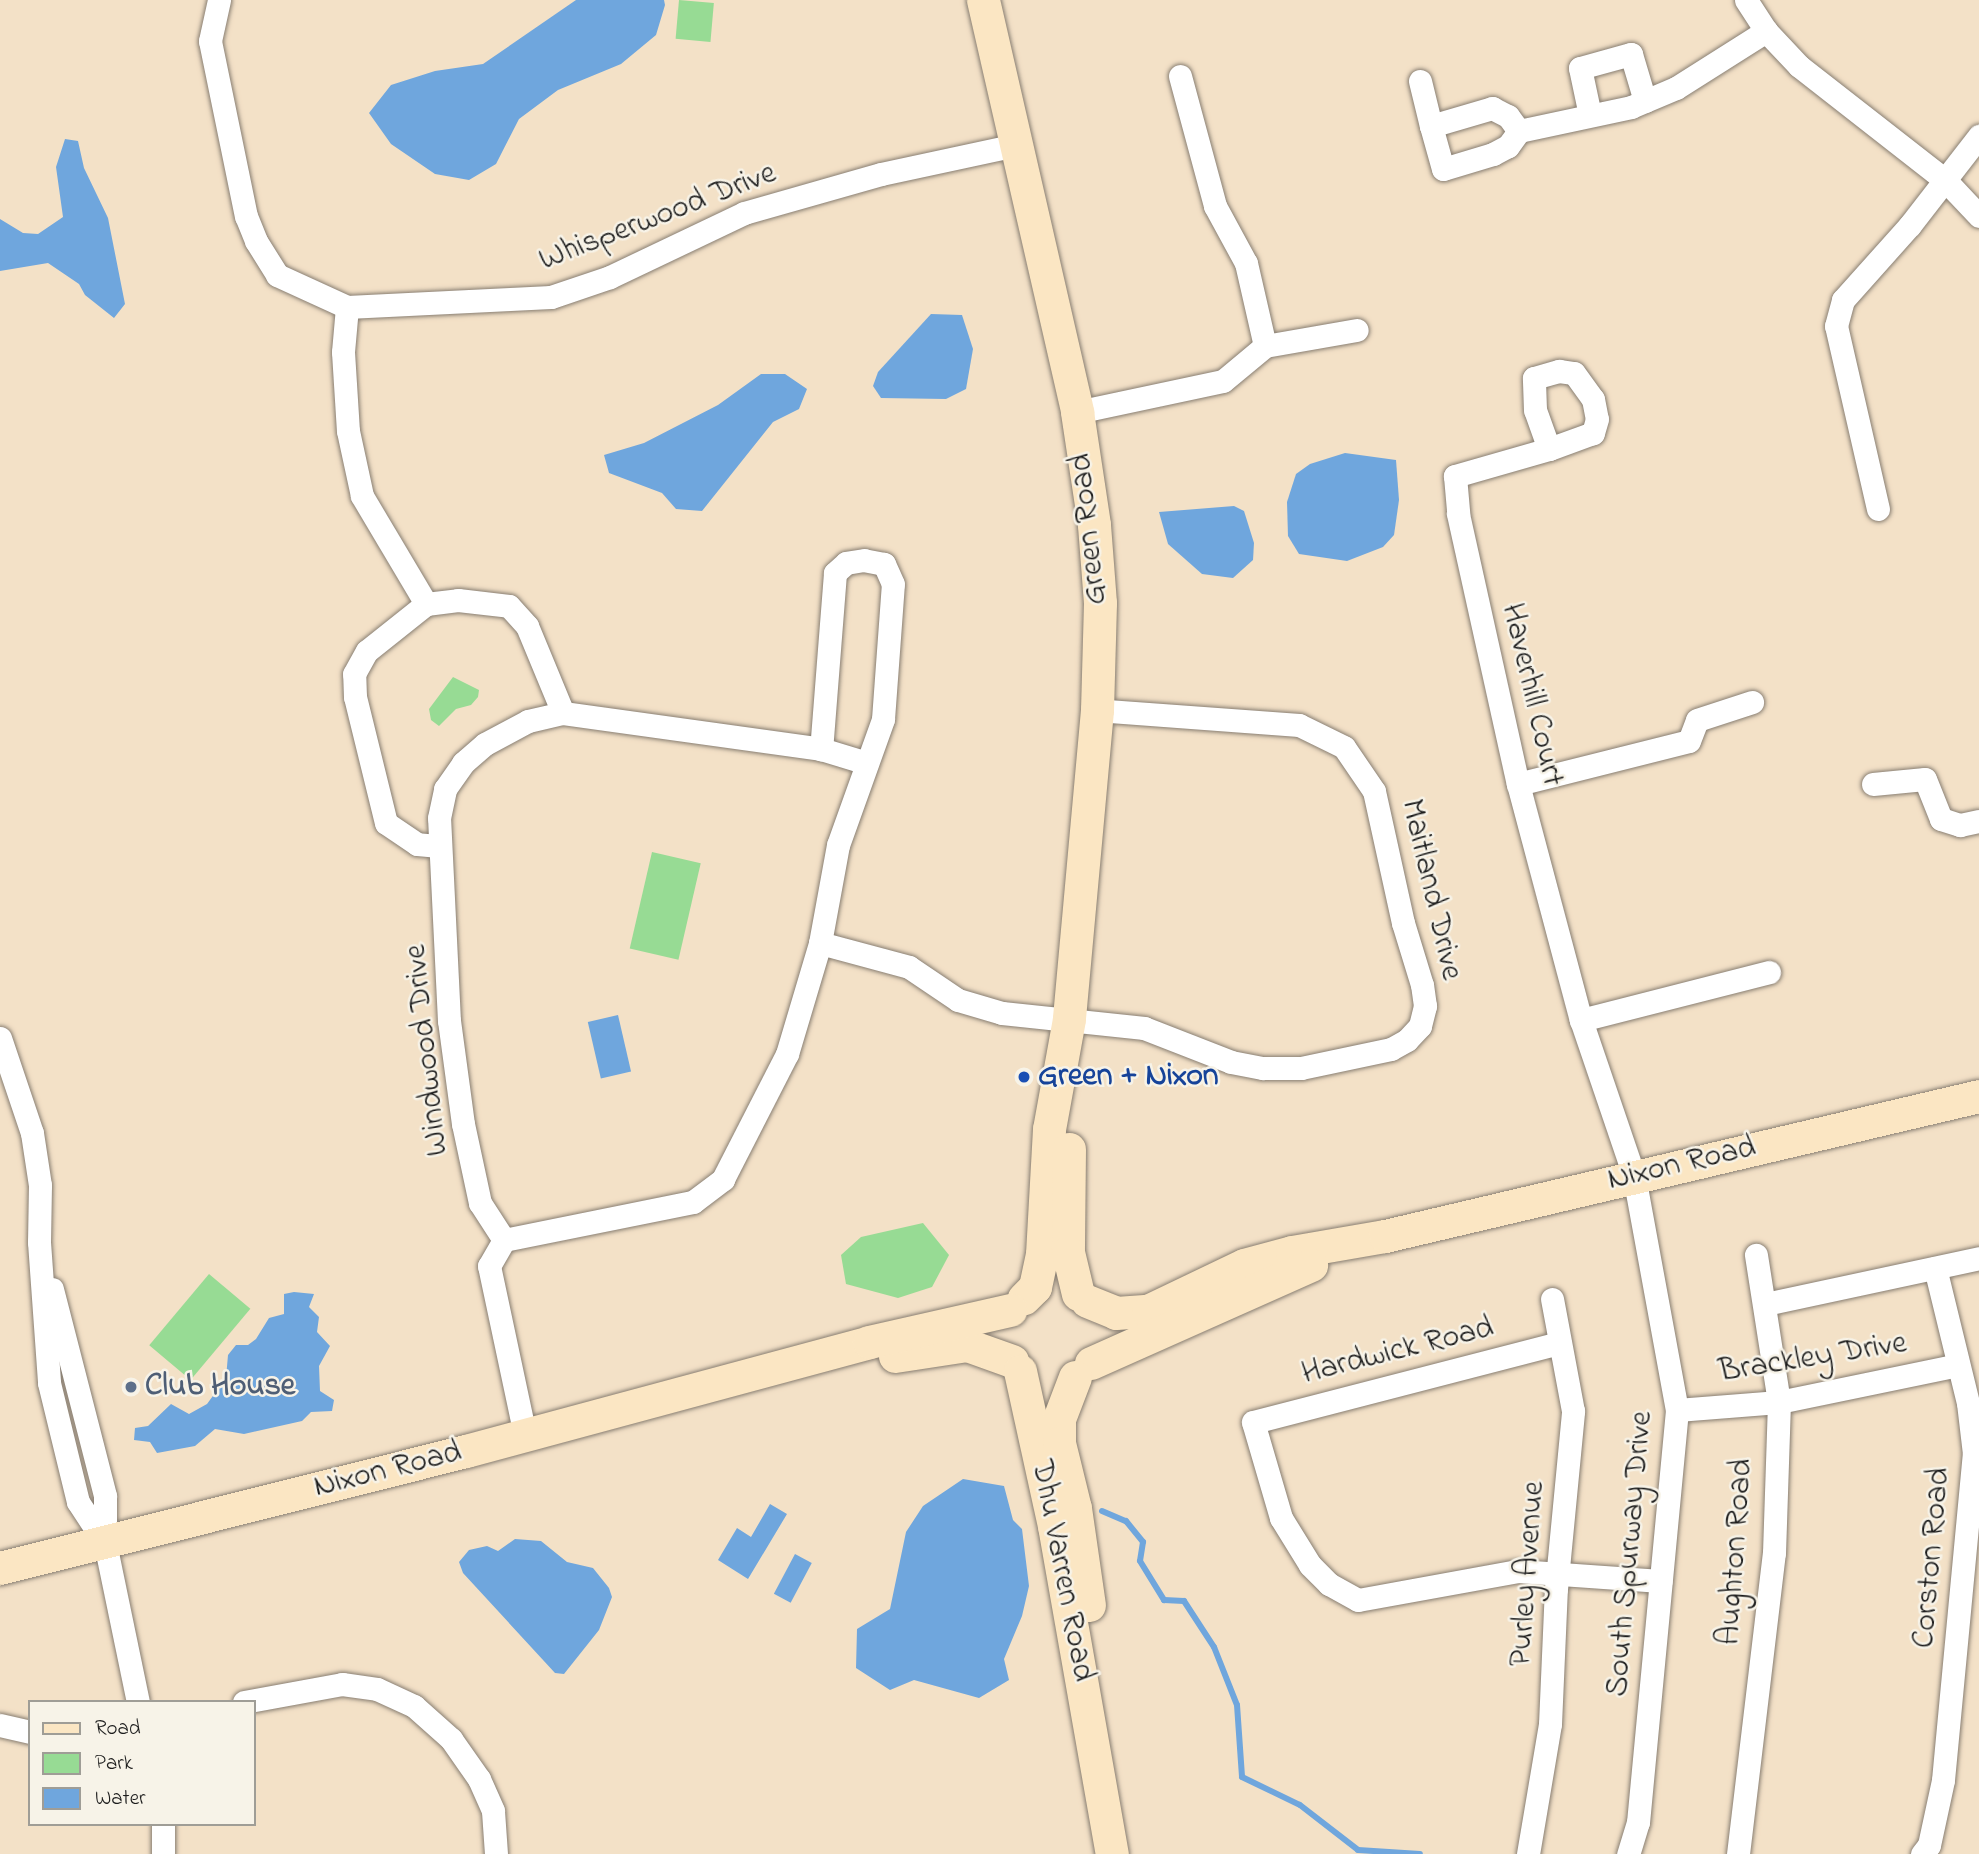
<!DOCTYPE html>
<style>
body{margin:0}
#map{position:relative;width:1979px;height:1854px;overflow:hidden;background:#f3e1c7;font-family:"Indie Flower",sans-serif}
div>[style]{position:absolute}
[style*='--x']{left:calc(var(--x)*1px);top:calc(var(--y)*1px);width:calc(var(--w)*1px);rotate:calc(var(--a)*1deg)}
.green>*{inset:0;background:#97db94;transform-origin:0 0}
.water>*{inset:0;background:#6fa6dd;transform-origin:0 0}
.stream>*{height:6px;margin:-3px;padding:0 3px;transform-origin:3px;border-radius:3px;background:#6fa6dd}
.roads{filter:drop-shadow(0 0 2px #887e72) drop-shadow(0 0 2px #887e72)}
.street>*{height:23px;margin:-11.5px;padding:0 11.5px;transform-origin:11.5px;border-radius:11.5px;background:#fff}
.secondary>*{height:33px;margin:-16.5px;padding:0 16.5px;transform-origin:16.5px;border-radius:16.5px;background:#fbe6c3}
.dots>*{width:19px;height:19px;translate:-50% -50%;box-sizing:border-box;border:4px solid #f7f3e8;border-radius:50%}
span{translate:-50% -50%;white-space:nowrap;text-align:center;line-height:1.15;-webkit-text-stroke:5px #f7f3e8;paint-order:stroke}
.street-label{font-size:32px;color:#1c1c1c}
.transit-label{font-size:32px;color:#164399;font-weight:700}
.left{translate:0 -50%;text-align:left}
.service-label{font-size:32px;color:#4e5e75;font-weight:700}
.legend{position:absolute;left:28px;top:1700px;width:228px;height:126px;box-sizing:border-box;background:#f7f3e8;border:2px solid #9f9d96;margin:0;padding:9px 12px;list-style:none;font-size:21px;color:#1c1c1c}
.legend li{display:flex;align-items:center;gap:14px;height:35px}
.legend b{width:35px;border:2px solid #9f9d96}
</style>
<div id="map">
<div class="green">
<i style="left:679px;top:0;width:35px;height:39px;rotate:5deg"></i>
<i style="clip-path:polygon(453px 677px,479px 690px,478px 697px,471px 705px,456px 709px,439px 726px,431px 720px,429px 709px)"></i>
<i style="left:652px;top:852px;width:50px;height:99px;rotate:13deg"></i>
<i style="clip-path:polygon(923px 1223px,949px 1255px,932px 1287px,898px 1298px,846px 1284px,841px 1255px,861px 1237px)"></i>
<i style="left:209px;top:1274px;width:54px;height:93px;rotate:40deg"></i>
</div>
<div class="water">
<i style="clip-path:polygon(576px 0,664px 0,665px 5px,656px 35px,621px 64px,558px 90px,519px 119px,496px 164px,469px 180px,435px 174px,391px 144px,369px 113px,391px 85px,435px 71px,483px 64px)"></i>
<i style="clip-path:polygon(65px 139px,78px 141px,84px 168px,108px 218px,125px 304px,114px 318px,85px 295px,79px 284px,48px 263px,0 271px,0 219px,23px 233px,38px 234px,63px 217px,56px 167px)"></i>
<i style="clip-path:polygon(931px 314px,962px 315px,973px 349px,966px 389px,946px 399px,881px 398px,873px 386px,878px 372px)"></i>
<i style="clip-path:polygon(761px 374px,785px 374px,807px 389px,799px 409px,773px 422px,702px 511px,676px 509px,662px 493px,609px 473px,604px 455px,644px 443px,718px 405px)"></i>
<i style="clip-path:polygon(1345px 453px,1396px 460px,1399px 500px,1394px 535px,1383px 547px,1347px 561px,1299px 554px,1288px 536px,1287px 502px,1296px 474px,1310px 464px)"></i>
<i style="clip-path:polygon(1234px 506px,1244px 511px,1254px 543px,1253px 560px,1233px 578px,1202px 574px,1168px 544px,1159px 512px)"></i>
<i style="left:618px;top:1015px;width:58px;height:31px;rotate:77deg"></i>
<i style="clip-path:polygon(294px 1292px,314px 1294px,309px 1307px,319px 1317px,317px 1332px,330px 1346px,319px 1366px,320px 1391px,334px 1400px,332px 1411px,311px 1412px,302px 1421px,244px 1434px,215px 1429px,195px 1446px,157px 1453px,150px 1442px,134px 1440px,135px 1428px,148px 1426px,171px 1404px,189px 1414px,207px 1404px,226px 1378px,228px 1355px,236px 1345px,248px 1345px,256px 1339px,269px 1318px,284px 1314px,284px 1294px)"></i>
<i style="clip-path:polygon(963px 1479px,1004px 1486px,1013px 1520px,1022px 1529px,1029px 1586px,1022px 1616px,1004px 1659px,1009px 1680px,979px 1698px,914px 1680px,890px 1690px,856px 1668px,857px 1629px,890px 1609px,906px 1532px,923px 1506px)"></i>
<i style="clip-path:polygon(770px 1504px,787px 1514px,748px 1579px,718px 1560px,737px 1528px,751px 1537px)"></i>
<i style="clip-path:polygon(515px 1539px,541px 1541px,567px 1562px,593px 1568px,609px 1588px,612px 1597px,599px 1630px,564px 1674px,555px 1673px,463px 1573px,459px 1562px,469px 1550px,487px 1546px,498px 1551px)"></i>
<i style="left:795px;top:1554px;width:19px;height:45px;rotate:28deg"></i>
</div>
<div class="stream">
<i style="--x:1102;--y:1511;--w:26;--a:23"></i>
<i style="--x:1126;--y:1521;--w:27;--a:51"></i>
<i style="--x:1143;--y:1542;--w:19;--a:99"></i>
<i style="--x:1140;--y:1561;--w:46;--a:58.4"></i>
<i style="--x:1164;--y:1600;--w:20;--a:3"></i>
<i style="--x:1184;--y:1601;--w:55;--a:56.9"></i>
<i style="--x:1214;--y:1647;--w:62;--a:68.4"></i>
<i style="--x:1237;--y:1705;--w:72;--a:86"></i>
<i style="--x:1242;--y:1777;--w:64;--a:25.8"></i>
<i style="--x:1300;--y:1805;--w:73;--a:37.8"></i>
<i style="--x:1358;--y:1850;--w:62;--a:3.7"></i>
</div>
<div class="roads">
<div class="street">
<i style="--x:219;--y:0;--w:42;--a:102.4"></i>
<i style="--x:210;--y:41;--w:179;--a:78.4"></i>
<i style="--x:246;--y:216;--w:27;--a:68"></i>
<i style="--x:256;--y:241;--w:40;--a:58"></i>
<i style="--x:277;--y:275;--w:77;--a:24.6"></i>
<i style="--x:347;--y:307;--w:204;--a:-2.8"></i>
<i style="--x:551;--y:297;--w:62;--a:-18.7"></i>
<i style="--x:610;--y:277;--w:148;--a:-25.5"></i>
<i style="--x:744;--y:213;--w:142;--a:-15.9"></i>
<i style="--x:881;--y:174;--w:138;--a:-12.1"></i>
<i style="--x:1746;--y:0;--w:37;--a:57"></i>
<i style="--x:1766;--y:31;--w:48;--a:46.7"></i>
<i style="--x:1799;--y:66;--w:187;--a:38"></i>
<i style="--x:1946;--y:181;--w:48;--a:46.7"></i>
<i style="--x:1180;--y:76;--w:135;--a:74.9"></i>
<i style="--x:1215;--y:206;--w:65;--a:61.5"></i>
<i style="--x:1246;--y:263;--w:85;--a:77.1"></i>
<i style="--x:1420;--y:81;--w:46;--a:76.3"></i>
<i style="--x:1590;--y:115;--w:48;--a:-102"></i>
<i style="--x:1580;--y:68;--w:53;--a:-15.4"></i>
<i style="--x:1631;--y:54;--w:49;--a:73.4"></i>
<i style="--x:1519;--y:131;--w:19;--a:126"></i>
<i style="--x:1508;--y:146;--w:17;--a:152"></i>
<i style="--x:1493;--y:154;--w:52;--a:163.3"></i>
<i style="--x:1443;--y:169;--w:45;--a:-105.6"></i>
<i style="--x:1431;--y:126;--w:64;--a:-16.4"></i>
<i style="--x:1492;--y:108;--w:18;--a:27"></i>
<i style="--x:1508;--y:116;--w:19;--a:54"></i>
<i style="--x:1519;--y:131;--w:115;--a:-12.1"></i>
<i style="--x:1631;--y:107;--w:49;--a:-22.9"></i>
<i style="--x:1676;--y:88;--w:107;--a:-32.3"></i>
<i style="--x:347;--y:307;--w:45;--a:95.1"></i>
<i style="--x:343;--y:352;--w:79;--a:86.4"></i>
<i style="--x:348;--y:431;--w:66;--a:77.8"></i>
<i style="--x:362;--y:496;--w:126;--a:59.3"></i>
<i style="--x:1077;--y:412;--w:149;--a:-12"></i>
<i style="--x:1223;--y:381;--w:55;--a:-39.8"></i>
<i style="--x:1265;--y:346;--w:93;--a:-9.9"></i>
<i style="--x:1549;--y:449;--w:41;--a:-109.7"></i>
<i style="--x:1535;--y:410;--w:32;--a:-92"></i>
<i style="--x:1534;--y:378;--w:26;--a:-16"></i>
<i style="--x:1559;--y:371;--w:15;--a:8"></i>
<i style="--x:1574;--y:373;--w:32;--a:54"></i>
<i style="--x:1593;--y:399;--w:20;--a:79"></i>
<i style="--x:1597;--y:419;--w:15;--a:106"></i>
<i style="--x:1593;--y:433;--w:47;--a:160"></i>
<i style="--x:1549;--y:449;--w:98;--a:164"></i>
<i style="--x:1455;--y:476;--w:38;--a:85"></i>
<i style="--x:1458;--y:514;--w:277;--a:77.5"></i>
<i style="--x:1518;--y:784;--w:244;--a:75.1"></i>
<i style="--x:1581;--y:1020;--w:165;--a:71.2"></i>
<i style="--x:1634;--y:1176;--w:238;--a:79.6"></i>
<i style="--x:1677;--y:1410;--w:414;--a:95.4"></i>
<i style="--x:1638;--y:1822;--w:34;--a:107"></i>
<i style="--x:1878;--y:509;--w:188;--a:-102.9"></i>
<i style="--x:1836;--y:326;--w:27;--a:-75"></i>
<i style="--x:1843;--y:300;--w:101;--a:-48.2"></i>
<i style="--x:1910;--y:225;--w:113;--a:-52.2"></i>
<i style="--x:1518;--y:784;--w:176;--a:-14.1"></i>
<i style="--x:1689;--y:741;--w:22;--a:-69"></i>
<i style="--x:1697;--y:720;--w:58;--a:-18.1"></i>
<i style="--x:1873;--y:784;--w:52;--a:-5.5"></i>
<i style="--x:1925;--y:779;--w:43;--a:68.2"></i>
<i style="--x:1941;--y:819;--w:20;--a:18"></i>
<i style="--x:1960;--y:825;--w:19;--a:-12"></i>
<i style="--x:439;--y:846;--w:22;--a:-175"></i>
<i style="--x:417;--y:844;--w:37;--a:-146"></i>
<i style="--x:386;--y:823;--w:130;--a:-103.8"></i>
<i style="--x:355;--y:697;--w:23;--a:-92"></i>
<i style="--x:354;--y:674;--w:26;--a:-61"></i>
<i style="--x:367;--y:651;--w:75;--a:-38.5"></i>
<i style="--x:426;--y:604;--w:32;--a:-7"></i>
<i style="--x:458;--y:600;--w:51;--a:6.7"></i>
<i style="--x:509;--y:606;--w:27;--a:48"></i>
<i style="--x:527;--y:626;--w:94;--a:67.5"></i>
<i style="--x:563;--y:713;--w:260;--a:7.9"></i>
<i style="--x:821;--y:749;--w:48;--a:16.9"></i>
<i style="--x:820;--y:943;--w:92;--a:15.1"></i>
<i style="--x:909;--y:967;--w:59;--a:34"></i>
<i style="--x:958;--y:1000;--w:46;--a:16.5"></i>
<i style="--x:1002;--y:1013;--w:143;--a:6"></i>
<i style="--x:1144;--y:1028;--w:93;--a:21.3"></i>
<i style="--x:1231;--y:1062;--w:33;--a:11"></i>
<i style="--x:1263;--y:1068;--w:38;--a:0"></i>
<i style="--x:1301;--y:1068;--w:92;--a:-11.9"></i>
<i style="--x:1391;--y:1049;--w:18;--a:-29"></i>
<i style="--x:1407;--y:1040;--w:19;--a:-47"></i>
<i style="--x:1420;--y:1026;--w:21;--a:-76"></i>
<i style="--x:1425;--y:1006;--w:21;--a:-98"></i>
<i style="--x:1422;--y:985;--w:65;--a:-107"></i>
<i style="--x:1403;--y:923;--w:135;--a:-102.4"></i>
<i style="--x:1374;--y:791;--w:53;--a:-124.3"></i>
<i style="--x:1344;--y:747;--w:50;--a:-153.9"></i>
<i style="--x:1299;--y:725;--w:203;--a:-175.8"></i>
<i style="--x:1581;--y:1020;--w:194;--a:-14.3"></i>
<i style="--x:0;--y:1038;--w:100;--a:71.4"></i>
<i style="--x:32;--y:1133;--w:53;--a:81.3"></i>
<i style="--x:40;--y:1185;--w:57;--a:91"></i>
<i style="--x:39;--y:1242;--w:141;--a:85.9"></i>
<i style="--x:49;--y:1383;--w:122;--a:76.3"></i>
<i style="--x:78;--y:1502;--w:49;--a:56.6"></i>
<i style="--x:504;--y:1240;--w:193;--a:-11.4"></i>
<i style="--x:693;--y:1202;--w:38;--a:-37"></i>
<i style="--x:723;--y:1179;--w:140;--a:-62.9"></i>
<i style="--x:787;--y:1054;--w:116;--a:-73.4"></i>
<i style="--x:820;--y:943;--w:100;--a:-79.6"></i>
<i style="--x:838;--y:845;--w:134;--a:-70.3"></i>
<i style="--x:883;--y:719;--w:135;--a:-85.8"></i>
<i style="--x:893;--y:584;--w:22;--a:-114"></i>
<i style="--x:884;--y:564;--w:20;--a:-169"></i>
<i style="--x:864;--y:560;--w:18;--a:171"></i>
<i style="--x:846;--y:563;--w:15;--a:138"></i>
<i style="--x:835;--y:573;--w:177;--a:94.5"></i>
<i style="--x:52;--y:1289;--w:214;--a:75.6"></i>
<i style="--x:105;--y:1496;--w:47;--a:90"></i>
<i style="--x:105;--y:1543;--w:162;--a:78.3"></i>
<i style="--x:1765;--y:1304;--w:219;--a:-12.1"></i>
<i style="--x:1559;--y:1343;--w:316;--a:165.5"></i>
<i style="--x:1253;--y:1422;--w:100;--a:73.7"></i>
<i style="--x:1281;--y:1518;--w:55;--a:58.3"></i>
<i style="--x:1310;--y:1565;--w:27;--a:45"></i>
<i style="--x:1329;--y:1584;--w:33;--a:29"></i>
<i style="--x:1358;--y:1600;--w:163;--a:-10.3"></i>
<i style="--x:1518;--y:1571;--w:143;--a:4"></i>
<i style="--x:1677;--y:1410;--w:102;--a:-4.5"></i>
<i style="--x:1779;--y:1402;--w:183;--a:-11.7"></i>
<i style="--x:525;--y:1435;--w:173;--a:-102"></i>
<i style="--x:489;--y:1266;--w:30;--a:-60"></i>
<i style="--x:504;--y:1240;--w:44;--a:-123"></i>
<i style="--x:480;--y:1203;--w:81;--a:-102.1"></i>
<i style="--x:463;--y:1124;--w:104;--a:-97.7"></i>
<i style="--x:449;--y:1021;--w:203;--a:-92.8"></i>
<i style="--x:439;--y:818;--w:30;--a:-78"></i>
<i style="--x:445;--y:789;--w:32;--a:-55"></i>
<i style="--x:463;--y:763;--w:29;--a:-41"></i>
<i style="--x:485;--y:744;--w:49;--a:-28.1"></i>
<i style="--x:528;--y:721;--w:36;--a:-13"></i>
<i style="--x:244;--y:1702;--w:100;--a:-10.4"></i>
<i style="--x:342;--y:1684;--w:35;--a:8"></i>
<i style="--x:377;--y:1689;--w:41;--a:24.7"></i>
<i style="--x:414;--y:1706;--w:50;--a:41.7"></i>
<i style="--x:451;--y:1739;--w:49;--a:55"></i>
<i style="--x:479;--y:1779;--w:35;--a:66"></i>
<i style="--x:493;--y:1811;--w:43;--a:86"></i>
<i style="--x:0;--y:1725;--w:31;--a:13"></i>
<i style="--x:163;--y:1824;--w:30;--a:90"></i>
<i style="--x:1528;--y:1854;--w:132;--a:-80.4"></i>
<i style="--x:1550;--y:1724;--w:135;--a:-87.5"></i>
<i style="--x:1556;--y:1589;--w:179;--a:-84.5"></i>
<i style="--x:1573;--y:1411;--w:114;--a:-100.6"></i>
<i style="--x:1738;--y:1854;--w:303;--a:-83.2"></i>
<i style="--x:1774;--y:1553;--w:151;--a:-88.1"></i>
<i style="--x:1779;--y:1402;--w:149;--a:-98.9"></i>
<i style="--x:1922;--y:1854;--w:11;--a:-52"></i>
<i style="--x:1929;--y:1845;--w:66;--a:-77.8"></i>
<i style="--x:1943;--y:1780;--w:327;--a:-84.6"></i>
<i style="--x:1974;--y:1454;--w:51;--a:-96.7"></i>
<i style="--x:1968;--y:1403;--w:139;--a:-103.7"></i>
</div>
<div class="secondary">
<i style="--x:983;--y:0;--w:423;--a:77.1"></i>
<i style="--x:1077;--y:412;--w:114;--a:81.4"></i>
<i style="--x:1094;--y:525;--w:78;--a:85.6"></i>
<i style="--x:1100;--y:603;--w:107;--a:91.6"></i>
<i style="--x:1097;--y:710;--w:310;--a:95.2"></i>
<i style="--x:1069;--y:1019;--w:112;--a:100.3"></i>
<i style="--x:1049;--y:1129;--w:125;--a:93.2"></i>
<i style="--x:1042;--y:1254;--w:34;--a:102"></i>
<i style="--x:1035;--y:1287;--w:16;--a:135"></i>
<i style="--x:1069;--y:1149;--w:103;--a:90.6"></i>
<i style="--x:1068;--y:1252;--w:43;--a:76.6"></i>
<i style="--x:1087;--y:1301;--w:31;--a:22"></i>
<i style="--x:1116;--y:1313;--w:32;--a:-4"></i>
<i style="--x:1148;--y:1311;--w:106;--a:-25.6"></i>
<i style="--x:1244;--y:1265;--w:50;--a:-15.2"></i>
<i style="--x:1292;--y:1252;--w:94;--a:-9.8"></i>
<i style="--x:1385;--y:1236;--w:610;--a:-13.26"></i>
<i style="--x:895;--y:1356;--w:73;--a:-8.7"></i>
<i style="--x:967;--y:1345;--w:48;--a:19.6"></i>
<i style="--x:1091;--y:1363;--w:241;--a:-24"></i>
<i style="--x:1020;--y:1371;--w:159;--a:77.6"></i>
<i style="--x:1054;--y:1526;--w:333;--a:80"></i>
<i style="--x:1075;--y:1377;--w:45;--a:110.9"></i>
<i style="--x:1059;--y:1419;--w:24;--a:90"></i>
<i style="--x:1059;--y:1443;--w:67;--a:76.2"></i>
<i style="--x:1075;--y:1508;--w:98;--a:81.8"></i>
<i style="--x:0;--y:1568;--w:480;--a:-14.1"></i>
<i style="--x:466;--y:1451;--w:417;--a:-15.1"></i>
<i style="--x:869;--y:1342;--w:145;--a:-12.8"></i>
</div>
</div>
<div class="dots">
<i style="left:1024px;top:1077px;background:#1a4fb4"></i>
<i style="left:131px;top:1387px;background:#5c6f8a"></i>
</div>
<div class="street-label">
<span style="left:658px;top:218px;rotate:-21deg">Whisperwood Drive</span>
<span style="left:1090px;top:529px;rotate:-96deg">Green Road</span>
<span style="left:1531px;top:695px;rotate:77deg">Haverhill Court</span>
<span style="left:1430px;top:890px;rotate:77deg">Maitland Drive</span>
<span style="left:428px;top:1050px;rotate:-96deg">Windwood Drive</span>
<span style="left:1682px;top:1165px;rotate:-13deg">Nixon Road</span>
<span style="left:1398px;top:1352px;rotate:-14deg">Hardwick Road</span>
<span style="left:1813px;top:1359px;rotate:-9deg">Brackley Drive</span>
<span style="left:388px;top:1471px;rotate:-14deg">Nixon Road</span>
<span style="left:1737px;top:1552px;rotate:-86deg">Aughton Road</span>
<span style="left:1631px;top:1554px;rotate:-85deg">South Spurway Drive</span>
<span style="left:1933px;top:1558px;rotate:-85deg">Corston Road</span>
<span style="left:1061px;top:1571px;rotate:79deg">Dhu Varren Road</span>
<span style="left:1529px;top:1574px;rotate:-86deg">Purley Avenue</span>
</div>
<div class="transit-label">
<span class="left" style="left:1038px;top:1077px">Green + Nixon</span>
</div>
<div class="service-label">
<span class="left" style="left:145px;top:1387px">Club House</span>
</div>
<ul class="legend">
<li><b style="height:9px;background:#fbe6c3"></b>Road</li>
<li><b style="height:19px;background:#97db94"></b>Park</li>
<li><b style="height:19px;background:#6fa6dd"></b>Water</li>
</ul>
</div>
